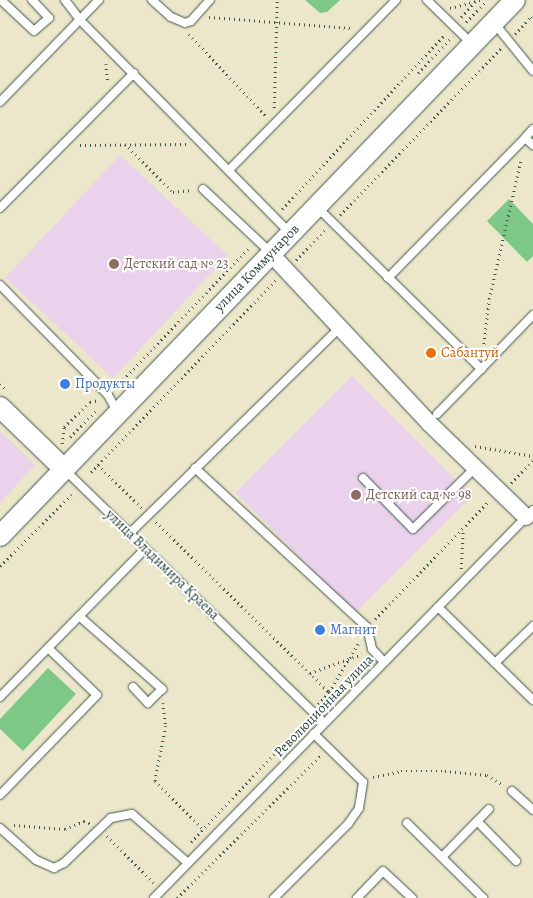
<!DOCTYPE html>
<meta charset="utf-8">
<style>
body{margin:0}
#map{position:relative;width:533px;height:898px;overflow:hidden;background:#ece7cb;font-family:Alegreya,serif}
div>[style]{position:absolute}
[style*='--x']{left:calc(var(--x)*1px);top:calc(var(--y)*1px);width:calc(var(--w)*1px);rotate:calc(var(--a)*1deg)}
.built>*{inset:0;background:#ead1ec;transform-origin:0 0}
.green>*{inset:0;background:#7dc886}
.path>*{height:2.5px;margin-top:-1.25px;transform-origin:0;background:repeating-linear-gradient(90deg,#3e564b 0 1px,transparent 0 5px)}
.roads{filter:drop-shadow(0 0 1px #3e564b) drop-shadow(0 0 1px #3e564b)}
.service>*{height:8px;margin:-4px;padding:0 4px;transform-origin:4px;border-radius:4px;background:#fff}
.minor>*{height:16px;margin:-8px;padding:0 8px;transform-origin:8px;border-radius:8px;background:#fff}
.tertiary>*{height:20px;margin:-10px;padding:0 10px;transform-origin:10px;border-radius:10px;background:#fff}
.dots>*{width:14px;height:14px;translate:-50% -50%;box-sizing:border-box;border:2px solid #fff;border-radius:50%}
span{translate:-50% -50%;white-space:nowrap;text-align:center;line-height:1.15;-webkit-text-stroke:4px #fff;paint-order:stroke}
.education-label{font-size:14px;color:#785e54}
.left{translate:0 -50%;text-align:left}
.street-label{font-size:14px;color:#1f3d34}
.food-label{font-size:14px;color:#c56008}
.shop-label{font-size:14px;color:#366cbe}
</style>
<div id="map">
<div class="built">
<i style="left:120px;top:155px;width:147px;height:168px;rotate:43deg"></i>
<i style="left:352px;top:376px;width:170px;height:165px;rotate:45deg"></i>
<i style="clip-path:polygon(0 431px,35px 465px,0 503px)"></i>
</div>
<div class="green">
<i style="clip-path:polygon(305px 0,340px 0,327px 12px,320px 13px)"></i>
<i style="clip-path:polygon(509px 199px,533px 224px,533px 256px,527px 262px,487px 221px)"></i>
<i style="clip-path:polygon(48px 668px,76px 694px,23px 751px,0 729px,0 719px)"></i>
</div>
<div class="path">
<i style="--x:450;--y:8;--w:31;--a:-15"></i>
<i style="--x:209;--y:17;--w:142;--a:4.4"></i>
<i style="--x:461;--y:17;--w:23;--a:-47"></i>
<i style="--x:466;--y:22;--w:30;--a:-46"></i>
<i style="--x:189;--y:34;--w:112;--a:46.8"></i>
<i style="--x:515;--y:34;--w:23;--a:-47"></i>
<i style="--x:531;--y:17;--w:3;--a:45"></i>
<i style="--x:106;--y:64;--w:19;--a:84"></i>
<i style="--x:418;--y:73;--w:50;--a:-46.6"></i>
<i style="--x:274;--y:108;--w:108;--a:-88.4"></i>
<i style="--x:125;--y:144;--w:68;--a:45"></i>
<i style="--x:173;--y:192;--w:19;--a:-6"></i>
<i style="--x:80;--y:145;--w:107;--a:-0.5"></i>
<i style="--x:282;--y:209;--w:239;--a:-47"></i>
<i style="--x:340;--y:215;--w:232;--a:-46"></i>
<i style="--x:296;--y:260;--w:42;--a:-46"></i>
<i style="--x:483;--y:349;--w:50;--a:-83.2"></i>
<i style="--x:489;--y:299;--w:144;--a:-77.1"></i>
<i style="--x:0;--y:384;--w:8;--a:45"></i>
<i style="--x:116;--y:387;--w:192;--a:-46.3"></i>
<i style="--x:70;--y:437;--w:38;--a:-45"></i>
<i style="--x:62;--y:444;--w:17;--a:-83"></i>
<i style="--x:64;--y:427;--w:36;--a:-44"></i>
<i style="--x:90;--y:402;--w:9;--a:-13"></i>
<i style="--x:475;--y:446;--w:59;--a:9.8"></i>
<i style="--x:98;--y:465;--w:62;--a:44.3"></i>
<i style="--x:91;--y:472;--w:267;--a:-46.1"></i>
<i style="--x:511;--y:483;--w:32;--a:-46"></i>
<i style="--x:156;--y:522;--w:250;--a:44.5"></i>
<i style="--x:0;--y:566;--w:102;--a:-45"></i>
<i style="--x:461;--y:569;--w:40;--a:-87.1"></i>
<i style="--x:375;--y:619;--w:164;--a:-46"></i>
<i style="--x:310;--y:673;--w:55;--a:-20.1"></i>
<i style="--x:163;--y:703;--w:23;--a:83"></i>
<i style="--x:166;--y:726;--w:56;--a:101.3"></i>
<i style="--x:155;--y:781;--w:66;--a:45"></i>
<i style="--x:318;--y:704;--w:16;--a:-47"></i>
<i style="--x:329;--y:692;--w:58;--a:-59"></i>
<i style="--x:373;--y:777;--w:29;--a:-12"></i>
<i style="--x:401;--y:771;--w:44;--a:0"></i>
<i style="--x:445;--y:771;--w:42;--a:5.4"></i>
<i style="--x:487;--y:775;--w:20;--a:33"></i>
<i style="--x:14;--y:825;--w:51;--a:4.5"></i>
<i style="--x:65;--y:829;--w:21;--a:-23"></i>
<i style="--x:84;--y:821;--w:8;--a:23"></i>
<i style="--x:107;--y:836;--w:66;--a:45"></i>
<i style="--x:191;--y:842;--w:168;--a:-46.7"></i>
<i style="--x:177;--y:898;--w:202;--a:-44.8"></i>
</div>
<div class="roads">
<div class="service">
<i style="--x:1;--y:0;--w:45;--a:43.2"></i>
<i style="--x:34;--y:31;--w:20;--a:-41"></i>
<i style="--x:49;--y:18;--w:25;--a:-133"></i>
<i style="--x:65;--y:0;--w:25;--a:53"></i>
<i style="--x:80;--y:20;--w:298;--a:45.4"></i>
<i style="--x:152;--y:0;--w:25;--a:42"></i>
<i style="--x:171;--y:17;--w:15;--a:23"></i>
<i style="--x:185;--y:23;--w:6;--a:-18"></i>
<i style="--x:191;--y:21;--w:28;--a:-48"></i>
<i style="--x:427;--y:0;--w:62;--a:44.3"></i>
<i style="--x:495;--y:24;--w:60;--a:51"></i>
<i style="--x:0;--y:102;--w:142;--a:-45.9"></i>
<i style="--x:533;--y:129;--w:12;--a:132"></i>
<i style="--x:525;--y:138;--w:11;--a:41"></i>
<i style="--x:229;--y:170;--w:238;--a:-45.5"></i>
<i style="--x:203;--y:189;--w:92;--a:43.2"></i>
<i style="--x:317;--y:207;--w:231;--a:44.6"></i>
<i style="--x:481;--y:369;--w:75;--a:-46.1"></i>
<i style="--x:0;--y:208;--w:190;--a:-45.2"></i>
<i style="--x:388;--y:278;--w:196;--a:-45.6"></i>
<i style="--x:0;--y:285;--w:154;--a:45.5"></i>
<i style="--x:108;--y:395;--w:18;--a:61"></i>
<i style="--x:437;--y:414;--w:63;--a:-45.6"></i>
<i style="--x:195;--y:468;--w:234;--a:42.8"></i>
<i style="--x:367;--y:627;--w:23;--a:77"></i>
<i style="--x:372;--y:649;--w:18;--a:47"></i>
<i style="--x:64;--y:469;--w:363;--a:44.3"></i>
<i style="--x:363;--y:478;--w:71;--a:45.6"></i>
<i style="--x:413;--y:529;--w:87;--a:-44.5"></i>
<i style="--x:130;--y:533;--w:291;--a:-44.4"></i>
<i style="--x:438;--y:607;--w:133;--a:44.4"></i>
<i style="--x:79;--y:616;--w:111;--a:41.3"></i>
<i style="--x:162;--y:689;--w:20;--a:135"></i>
<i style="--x:148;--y:703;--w:22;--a:-133"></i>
<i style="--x:495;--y:663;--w:53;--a:-44.2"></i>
<i style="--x:0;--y:697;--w:207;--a:-45.6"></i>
<i style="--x:512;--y:791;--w:28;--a:42"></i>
<i style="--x:0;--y:795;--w:139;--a:-45.9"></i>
<i style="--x:97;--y:695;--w:68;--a:-136.2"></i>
<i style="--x:477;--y:821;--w:56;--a:45.7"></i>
<i style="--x:407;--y:823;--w:107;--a:44.6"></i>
<i style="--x:0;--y:828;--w:48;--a:41.6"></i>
<i style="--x:36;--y:860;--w:20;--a:24"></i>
<i style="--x:54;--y:868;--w:11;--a:-27"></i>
<i style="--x:64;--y:863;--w:65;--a:-43.8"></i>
<i style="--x:111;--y:818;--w:21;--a:-11"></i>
<i style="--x:132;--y:814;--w:74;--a:41.2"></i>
<i style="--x:442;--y:857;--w:67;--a:-45.6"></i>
<i style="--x:154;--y:898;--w:542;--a:-45.67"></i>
<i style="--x:274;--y:898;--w:105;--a:-45"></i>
<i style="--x:348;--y:824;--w:19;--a:-55"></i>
<i style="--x:359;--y:808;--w:26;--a:-81"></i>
<i style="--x:363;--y:782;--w:69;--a:-135.6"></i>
<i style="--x:357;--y:898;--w:37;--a:-46"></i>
<i style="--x:383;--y:871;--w:40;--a:43"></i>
</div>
<div class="minor">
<i style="--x:271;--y:254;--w:231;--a:46.9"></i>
<i style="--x:429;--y:423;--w:135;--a:44.1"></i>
</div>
<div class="tertiary">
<i style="--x:0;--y:407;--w:89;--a:44.1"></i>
<i style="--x:0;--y:536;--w:743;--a:-46.14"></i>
</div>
</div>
<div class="dots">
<i style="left:114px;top:264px;background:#8d6e63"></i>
<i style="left:431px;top:353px;background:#e8710a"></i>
<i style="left:65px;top:384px;background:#3f7fe0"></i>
<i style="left:356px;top:495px;background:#8d6e63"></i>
<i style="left:320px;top:630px;background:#3f7fe0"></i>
</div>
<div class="education-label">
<span class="left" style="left:124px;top:264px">Детский сад № 23</span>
<span class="left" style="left:366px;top:495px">Детский сад № 98</span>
</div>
<div class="street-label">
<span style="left:257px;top:268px;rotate:-46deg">улица Коммунаров</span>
<span style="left:162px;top:565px;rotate:44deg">улица Владимира Краева</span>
<span style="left:324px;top:706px;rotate:-46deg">Революционная улица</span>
</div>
<div class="food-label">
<span class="left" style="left:441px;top:353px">Сабантуй</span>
</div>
<div class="shop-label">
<span class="left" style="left:75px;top:384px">Продукты</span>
<span class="left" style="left:330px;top:630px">Магнит</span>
</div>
</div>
